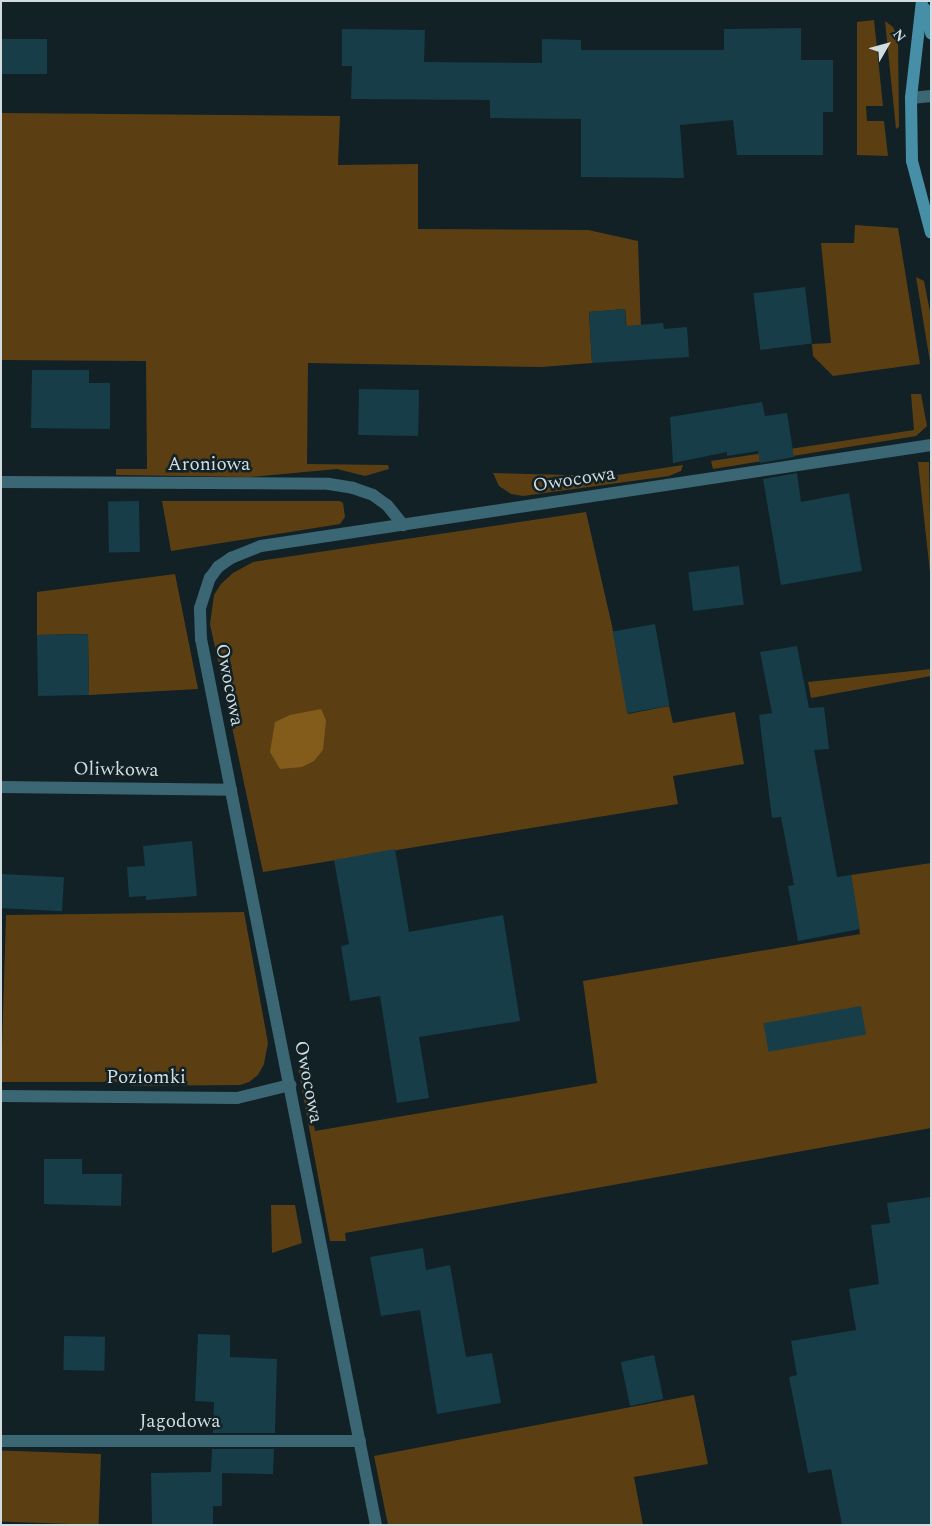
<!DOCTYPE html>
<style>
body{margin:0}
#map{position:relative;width:932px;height:1526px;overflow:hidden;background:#112126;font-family:Spectral,serif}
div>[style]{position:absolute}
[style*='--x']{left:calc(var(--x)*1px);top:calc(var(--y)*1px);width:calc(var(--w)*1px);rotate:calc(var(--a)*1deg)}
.green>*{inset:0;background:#5b3f13;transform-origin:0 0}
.water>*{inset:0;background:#835b1a}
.building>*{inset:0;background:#173d48;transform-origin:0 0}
.service>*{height:12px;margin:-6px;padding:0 6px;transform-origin:6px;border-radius:6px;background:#3b6674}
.minor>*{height:12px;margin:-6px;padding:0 6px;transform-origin:6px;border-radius:6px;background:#3b6674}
.secondary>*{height:12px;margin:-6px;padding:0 6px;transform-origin:6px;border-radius:6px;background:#468fa6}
span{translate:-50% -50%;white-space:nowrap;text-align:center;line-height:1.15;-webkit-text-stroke:5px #112126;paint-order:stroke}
.street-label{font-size:19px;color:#d2dcdf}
.frame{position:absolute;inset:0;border:2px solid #d2dcdf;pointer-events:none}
.north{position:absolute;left:862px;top:20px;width:50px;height:50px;-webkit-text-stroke:4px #112126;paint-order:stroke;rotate:52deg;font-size:14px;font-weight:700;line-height:20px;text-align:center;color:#d2dcdf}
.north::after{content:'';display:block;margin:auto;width:18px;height:22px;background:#d2dcdf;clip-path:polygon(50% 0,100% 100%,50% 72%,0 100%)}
</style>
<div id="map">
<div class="green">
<i style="clip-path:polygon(874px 20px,883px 106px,866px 106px,867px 121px,884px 121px,888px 156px,857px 155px,857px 22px)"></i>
<i style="clip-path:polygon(885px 21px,893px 27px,898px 38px,899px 127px,896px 129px)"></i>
<i style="clip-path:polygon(1px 113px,340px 116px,338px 165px,418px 164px,418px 229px,588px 230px,638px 241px,641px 330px,627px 331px,625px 309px,589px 312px,592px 363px,541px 367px,308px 363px,307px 464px,388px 465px,389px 469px,365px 476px,337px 469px,250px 477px,116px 475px,116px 469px,147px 469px,146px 361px,1px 360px)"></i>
<i style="clip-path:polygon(855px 225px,898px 228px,920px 364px,833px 376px,813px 356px,812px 344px,831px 343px,821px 243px,854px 243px)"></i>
<i style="clip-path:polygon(916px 277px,924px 281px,931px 317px,930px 362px)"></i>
<i style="clip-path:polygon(911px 394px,921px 394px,927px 426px,916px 436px,713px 469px,711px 461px,914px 430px)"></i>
<i style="clip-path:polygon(918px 462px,929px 462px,931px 582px)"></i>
<i style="clip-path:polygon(683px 465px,681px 471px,669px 476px,523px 496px,511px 494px,499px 486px,493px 473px,611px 476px)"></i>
<i style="clip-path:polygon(162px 501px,340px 501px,343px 503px,345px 517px,340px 524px,171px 551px)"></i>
<i style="clip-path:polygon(586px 512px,612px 626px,628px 714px,669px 706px,673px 723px,735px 712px,744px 764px,673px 776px,678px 804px,263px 872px,210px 624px,214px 595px,221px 584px,233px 573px,253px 562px)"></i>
<i style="clip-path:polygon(175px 574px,198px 689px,89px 695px,88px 634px,37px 635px,37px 592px)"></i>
<i style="clip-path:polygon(931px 669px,931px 676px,811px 698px,808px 682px)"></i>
<i style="clip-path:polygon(931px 863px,931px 1128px,345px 1233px,346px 1241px,330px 1241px,298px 1068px,302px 1063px,315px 1131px,597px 1083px,583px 981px,860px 934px,851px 875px)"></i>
<i style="clip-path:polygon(244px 912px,268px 1043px,264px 1064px,258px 1075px,249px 1082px,240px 1085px,132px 1086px,126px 1082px,1px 1082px,6px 915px)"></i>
<i style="clip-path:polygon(271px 1205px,295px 1205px,302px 1243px,272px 1253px)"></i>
<i style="clip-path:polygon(694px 1395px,708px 1464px,634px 1477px,643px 1525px,388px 1525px,374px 1456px)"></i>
<i style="left:101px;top:1454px;width:71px;height:100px;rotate:92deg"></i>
</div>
<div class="water">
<i style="clip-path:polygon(321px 709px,326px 720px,323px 750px,314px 761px,302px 767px,280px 769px,270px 752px,275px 722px,290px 715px)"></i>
</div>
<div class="building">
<i style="clip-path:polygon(801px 28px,801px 60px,833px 60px,833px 112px,823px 112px,823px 155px,737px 155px,733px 120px,680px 125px,684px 178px,581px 177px,581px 119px,490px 118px,490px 100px,351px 99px,352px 66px,342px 66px,342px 29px,425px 30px,424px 62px,542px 63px,542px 39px,581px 40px,581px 50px,724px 50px,724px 29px)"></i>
<i style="left:1px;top:39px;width:46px;height:35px"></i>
<i style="left:805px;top:287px;width:57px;height:52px;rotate:83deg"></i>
<i style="clip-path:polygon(625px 309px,626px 326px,663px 323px,664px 329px,687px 327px,689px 357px,592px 363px,589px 312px)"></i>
<i style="clip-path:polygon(32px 370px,89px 370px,89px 383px,110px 383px,110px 429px,31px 428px)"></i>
<i style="left:359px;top:389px;width:60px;height:46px;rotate:1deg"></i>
<i style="clip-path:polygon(762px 402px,765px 416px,787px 413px,794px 457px,760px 463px,758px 451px,727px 456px,727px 452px,673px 463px,670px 417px)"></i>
<i style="clip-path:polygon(797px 473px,801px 502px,849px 493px,862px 571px,781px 585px,763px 479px)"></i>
<i style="left:139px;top:501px;width:51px;height:31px;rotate:89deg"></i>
<i style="left:739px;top:566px;width:39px;height:51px;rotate:83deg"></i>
<i style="left:655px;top:624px;width:83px;height:43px;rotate:80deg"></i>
<i style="left:88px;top:634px;width:61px;height:51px;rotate:89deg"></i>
<i style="clip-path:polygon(797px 646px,809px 708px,824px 707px,829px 749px,814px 750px,837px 877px,851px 875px,860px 929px,798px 941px,788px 886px,794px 885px,781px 817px,772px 818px,759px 715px,772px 713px,760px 652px)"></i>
<i style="clip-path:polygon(192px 841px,197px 896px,146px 900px,146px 896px,129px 897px,127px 867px,145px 866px,143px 846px)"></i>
<i style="clip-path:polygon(395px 849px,409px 932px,503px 915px,520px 1021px,419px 1037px,429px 1098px,397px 1103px,380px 996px,350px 1001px,341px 946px,349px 944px,334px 860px)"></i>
<i style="left:1px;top:874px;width:63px;height:34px;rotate:3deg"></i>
<i style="left:861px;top:1006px;width:29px;height:99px;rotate:80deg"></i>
<i style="clip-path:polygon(44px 1159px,82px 1159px,82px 1174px,122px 1174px,121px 1206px,44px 1204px)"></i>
<i style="clip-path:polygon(931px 1197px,931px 1525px,842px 1525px,831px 1469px,808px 1473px,789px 1377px,797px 1375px,791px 1341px,856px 1330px,849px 1289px,879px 1284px,871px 1225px,890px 1223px,887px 1203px)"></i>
<i style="clip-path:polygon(423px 1248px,426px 1270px,450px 1265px,466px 1357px,492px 1353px,501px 1403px,437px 1414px,420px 1310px,381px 1316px,370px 1257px)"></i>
<i style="clip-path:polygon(198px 1334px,230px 1335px,230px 1357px,277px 1359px,275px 1433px,213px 1433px,214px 1402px,195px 1401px)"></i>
<i style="left:64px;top:1336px;width:41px;height:34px;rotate:1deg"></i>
<i style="left:654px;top:1355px;width:45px;height:34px;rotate:78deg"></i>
<i style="clip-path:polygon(212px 1449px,274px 1449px,273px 1474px,222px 1473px,222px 1506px,213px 1506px,213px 1525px,152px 1525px,151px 1473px,211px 1472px)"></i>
</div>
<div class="service">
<i style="--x:1;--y:482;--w:328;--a:0.3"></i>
<i style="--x:329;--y:484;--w:24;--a:9"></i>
<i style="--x:353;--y:488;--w:21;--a:19"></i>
<i style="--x:373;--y:495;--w:17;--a:36"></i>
<i style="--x:387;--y:505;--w:26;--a:51"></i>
<i style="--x:1;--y:787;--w:230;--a:0.7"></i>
<i style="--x:1;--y:1441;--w:359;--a:0"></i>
</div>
<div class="minor">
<i style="--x:911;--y:98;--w:20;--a:-6"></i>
<i style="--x:1;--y:1096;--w:236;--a:0.5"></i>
<i style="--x:237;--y:1098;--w:55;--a:-13.8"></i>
<i style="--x:376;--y:1525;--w:903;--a:-101.17"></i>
<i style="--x:201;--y:639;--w:31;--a:-92"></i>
<i style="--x:200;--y:608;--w:32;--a:-72"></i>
<i style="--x:210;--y:578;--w:14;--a:-54"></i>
<i style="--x:218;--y:567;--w:16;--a:-35"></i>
<i style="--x:231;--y:558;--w:32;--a:-22"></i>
<i style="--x:261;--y:546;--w:678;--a:-8.57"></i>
</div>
<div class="secondary">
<i style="--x:922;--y:1;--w:98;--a:96.5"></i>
<i style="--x:911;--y:98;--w:63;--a:89.1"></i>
<i style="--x:912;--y:161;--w:74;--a:75.2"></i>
<i style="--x:925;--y:9;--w:25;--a:76"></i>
</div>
<div class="street-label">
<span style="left:209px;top:465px">Aroniowa</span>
<span style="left:574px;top:480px;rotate:-9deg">Owocowa</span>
<span style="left:229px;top:685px;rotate:79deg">Owocowa</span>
<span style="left:116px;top:770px;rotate:1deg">Oliwkowa</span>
<span style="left:146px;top:1078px">Poziomki</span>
<span style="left:308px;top:1082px;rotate:79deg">Owocowa</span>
<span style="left:180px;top:1422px">Jagodowa</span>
</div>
<div class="frame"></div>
<div class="north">N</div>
</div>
